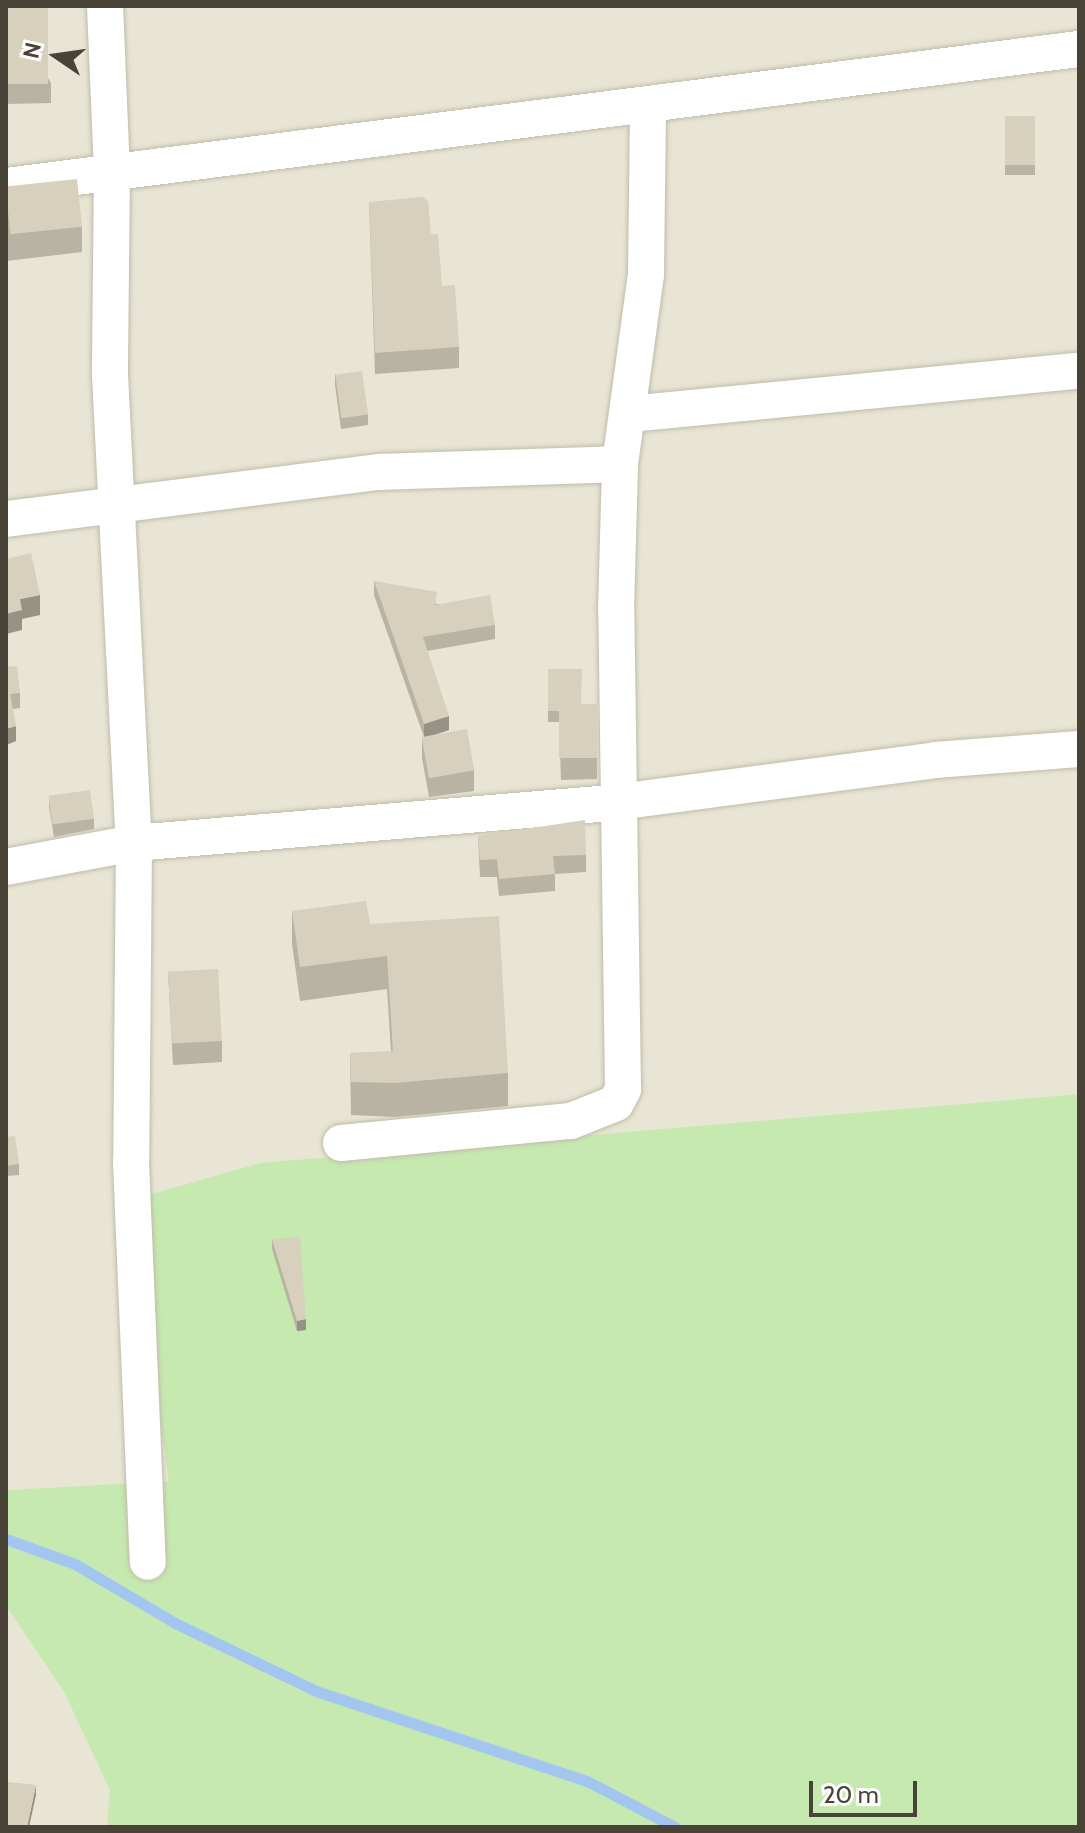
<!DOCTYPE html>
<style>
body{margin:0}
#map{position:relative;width:1085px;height:1833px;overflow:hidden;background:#f4f2e8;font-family:Cabin,sans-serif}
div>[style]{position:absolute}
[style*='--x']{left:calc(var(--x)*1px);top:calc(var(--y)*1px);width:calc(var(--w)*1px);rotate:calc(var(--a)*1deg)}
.residential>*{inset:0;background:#e8e5d5}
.green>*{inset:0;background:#c6e9af}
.stream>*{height:11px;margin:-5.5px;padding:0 5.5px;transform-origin:5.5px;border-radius:5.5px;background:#a3c5f2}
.roads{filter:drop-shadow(0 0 2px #c0bcaa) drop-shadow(0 0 2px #c0bcaa)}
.street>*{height:36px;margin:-18px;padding:0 18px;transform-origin:18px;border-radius:18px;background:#fff}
.wall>*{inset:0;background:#b8b3a3;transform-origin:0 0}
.shaded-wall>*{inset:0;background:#969284}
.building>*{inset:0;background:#d6d0bd;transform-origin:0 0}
span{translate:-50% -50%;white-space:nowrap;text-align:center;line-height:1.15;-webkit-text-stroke:8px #fff;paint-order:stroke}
.frame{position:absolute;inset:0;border:8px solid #484336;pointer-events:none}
.north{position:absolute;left:16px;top:16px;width:80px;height:80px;-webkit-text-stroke:6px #fff;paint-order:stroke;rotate:283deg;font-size:22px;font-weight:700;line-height:32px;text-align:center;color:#484336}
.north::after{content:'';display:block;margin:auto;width:28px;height:36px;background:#484336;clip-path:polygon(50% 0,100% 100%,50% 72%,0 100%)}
.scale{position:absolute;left:809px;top:1781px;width:108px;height:36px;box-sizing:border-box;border:4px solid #484336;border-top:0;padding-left:10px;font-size:24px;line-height:28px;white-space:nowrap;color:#484336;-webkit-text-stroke:6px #fff;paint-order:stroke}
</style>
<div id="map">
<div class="residential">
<i style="clip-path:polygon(6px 6px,1079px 6px,1079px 1094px,420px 1151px,128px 1202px,170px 1481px,6px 1490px)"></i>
<i style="clip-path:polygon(6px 1606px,64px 1692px,111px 1790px,107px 1827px,6px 1827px)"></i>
</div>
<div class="green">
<i style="clip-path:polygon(1079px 1094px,1079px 1827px,107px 1827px,110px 1790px,64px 1692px,6px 1606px,6px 1490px,169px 1481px,128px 1201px,260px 1163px)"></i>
</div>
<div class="stream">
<i style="--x:6;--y:1539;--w:73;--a:19.9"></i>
<i style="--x:75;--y:1564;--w:116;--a:30.5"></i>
<i style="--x:175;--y:1623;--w:157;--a:25.7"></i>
<i style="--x:316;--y:1691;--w:286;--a:18.4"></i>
<i style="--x:587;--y:1781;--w:99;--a:27.6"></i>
</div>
<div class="roads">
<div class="street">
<i style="--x:105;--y:6;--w:166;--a:87.6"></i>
<i style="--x:112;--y:172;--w:203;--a:90.6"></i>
<i style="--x:110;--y:375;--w:469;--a:87.1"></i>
<i style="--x:134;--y:843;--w:319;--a:90.5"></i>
<i style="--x:131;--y:1162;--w:400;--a:87.6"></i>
<i style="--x:6;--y:186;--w:1082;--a:-7.28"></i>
<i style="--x:629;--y:414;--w:452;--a:-5.5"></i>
<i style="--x:6;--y:519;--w:377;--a:-7.2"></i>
<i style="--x:380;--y:472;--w:240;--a:-1.9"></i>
<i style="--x:6;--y:867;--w:130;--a:-10.6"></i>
<i style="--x:134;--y:843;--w:486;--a:-4.8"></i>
<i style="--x:618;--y:802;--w:320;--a:-7.5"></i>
<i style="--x:935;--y:760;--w:144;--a:-4.4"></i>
<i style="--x:341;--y:1143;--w:231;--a:-5.5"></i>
<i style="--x:571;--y:1121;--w:48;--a:-21.8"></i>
<i style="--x:616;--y:1103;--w:16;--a:-63"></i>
<i style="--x:623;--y:1089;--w:479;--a:-90.8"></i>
<i style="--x:616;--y:610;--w:146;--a:-88.4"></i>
<i style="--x:620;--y:464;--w:191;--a:-82.2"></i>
<i style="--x:646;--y:275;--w:171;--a:-89.3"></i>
</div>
</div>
<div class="wall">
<i style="clip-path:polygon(6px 6px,51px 83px,51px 103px,6px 104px)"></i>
<i style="left:1005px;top:116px;width:30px;height:59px"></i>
<i style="clip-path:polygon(6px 188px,82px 227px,82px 252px,6px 261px)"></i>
<i style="clip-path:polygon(369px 202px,431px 234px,442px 286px,459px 347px,459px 368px,375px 374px)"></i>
<i style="clip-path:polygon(335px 374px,368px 415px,368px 425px,341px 429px,335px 385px)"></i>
<i style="clip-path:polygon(374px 581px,495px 625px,495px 639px,427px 651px,449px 730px,432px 736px,474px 770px,474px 791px,429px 797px,422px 758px,422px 738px,424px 737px,374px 595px)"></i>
<i style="clip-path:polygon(6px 667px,20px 693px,20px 708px,13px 709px,16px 741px,6px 745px)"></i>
<i style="clip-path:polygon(548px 669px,582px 705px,597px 704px,597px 779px,561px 780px,559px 722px,548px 722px)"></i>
<i style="clip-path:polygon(49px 797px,94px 819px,94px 829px,54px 837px,49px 807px)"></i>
<i style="clip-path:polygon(478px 836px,586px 855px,586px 872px,555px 874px,555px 891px,499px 896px,497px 877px,480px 877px)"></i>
<i style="clip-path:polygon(292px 911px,370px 924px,508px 1073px,508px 1106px,395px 1117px,351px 1115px,350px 1053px,391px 1052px,387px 989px,300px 1001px,292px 944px)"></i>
<i style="clip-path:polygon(168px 972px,222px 1041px,222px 1062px,173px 1065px)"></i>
<i style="clip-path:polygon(6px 1137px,19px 1164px,19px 1175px,6px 1176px)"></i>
<i style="clip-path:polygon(272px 1239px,306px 1330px,297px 1331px,272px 1249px)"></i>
</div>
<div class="shaded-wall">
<i style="clip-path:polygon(40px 595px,40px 615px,22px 619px,22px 630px,6px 634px,6px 614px,20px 599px)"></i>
<i style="clip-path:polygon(449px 716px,449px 730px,424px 738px,424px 724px)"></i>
<i style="clip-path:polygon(16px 726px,16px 741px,6px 745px,6px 729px)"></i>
<i style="clip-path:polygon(306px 1319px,306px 1330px,297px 1331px,297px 1321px)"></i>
<i style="clip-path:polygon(36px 1785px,36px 1795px,29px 1827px,27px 1827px)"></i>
</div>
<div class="building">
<i style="left:6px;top:6px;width:42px;height:78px"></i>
<i style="left:1005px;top:116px;width:30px;height:49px"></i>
<i style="left:77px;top:179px;width:48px;height:72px;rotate:84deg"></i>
<i style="clip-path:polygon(422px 197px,428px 201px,431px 234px,438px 234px,442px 286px,455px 285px,459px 347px,375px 353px,369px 202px)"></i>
<i style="left:362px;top:371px;width:44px;height:27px;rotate:82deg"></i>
<i style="clip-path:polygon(31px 553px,40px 595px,20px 599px,22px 610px,6px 614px,6px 559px)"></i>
<i style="clip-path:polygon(374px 581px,437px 592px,435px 605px,490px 595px,495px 625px,423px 637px,449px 716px,424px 724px)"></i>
<i style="clip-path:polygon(17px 666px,20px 693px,10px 694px,16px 726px,6px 729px,6px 667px)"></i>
<i style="clip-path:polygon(548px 669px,582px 669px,581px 705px,559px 706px,559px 711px,548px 711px)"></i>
<i style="left:597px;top:704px;width:54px;height:38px;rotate:90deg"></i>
<i style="left:467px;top:729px;width:42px;height:46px;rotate:80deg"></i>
<i style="left:90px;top:790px;width:29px;height:42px;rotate:82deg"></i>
<i style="clip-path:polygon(585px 820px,586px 855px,553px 856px,555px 874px,499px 879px,497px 859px,480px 860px,478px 836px)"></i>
<i style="clip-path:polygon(366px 901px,370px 924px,499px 916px,508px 1073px,395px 1083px,351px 1082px,350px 1053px,393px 1051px,387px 956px,300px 967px,292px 911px)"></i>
<i style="left:218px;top:969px;width:72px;height:50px;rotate:87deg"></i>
<i style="clip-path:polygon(15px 1136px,19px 1164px,6px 1166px,6px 1137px)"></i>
<i style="clip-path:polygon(300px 1237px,306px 1319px,297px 1321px,272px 1239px)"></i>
<i style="clip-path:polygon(8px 1782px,36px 1785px,27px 1827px,6px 1827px,6px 1790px)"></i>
</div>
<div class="frame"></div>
<div class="north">N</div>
<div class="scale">20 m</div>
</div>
